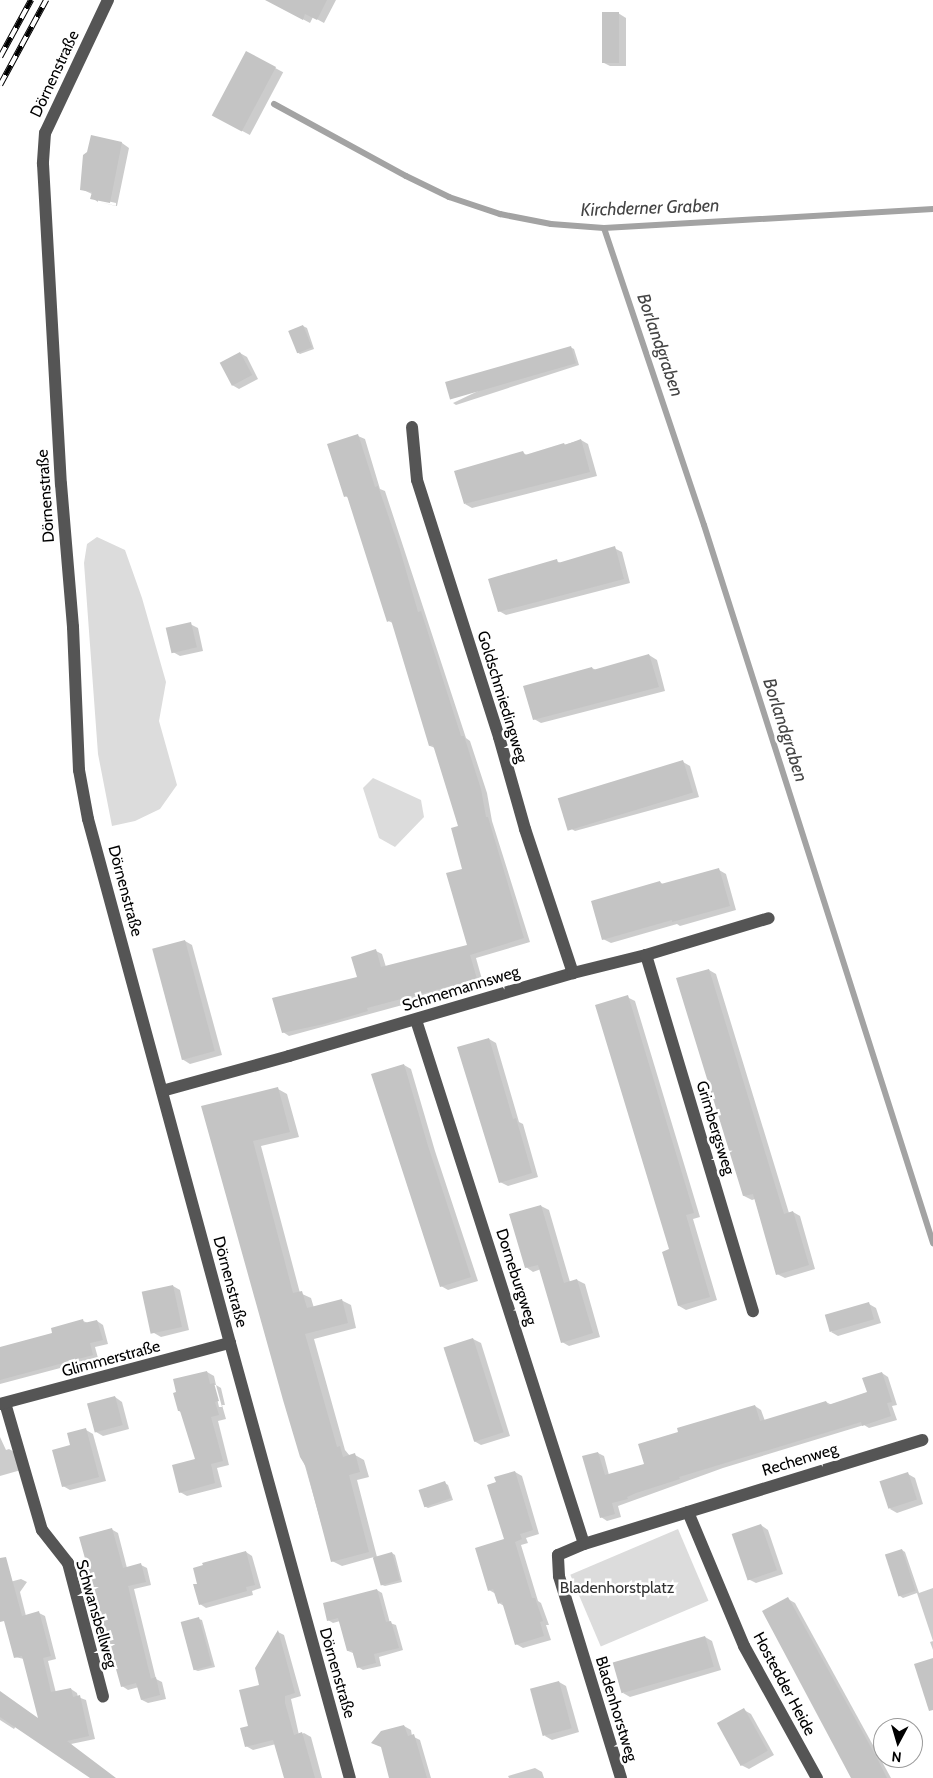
<!DOCTYPE html>
<meta charset="utf-8">
<style>
body{margin:0}
#map{position:relative;width:933px;height:1778px;overflow:hidden;background:#fff;font-family:Cabin,sans-serif}
div>[style]{position:absolute}
[style*='--x']{left:calc(var(--x)*1px);top:calc(var(--y)*1px);width:calc(var(--w)*1px);rotate:calc(var(--a)*1deg)}
.green>*{inset:0;background:#dcdcdc;transform-origin:0 0}
.shadow>*{inset:0;background:#0003;transform-origin:0 0}
.stream>*{height:6px;margin:-3px;padding:0 3px;transform-origin:3px;border-radius:3px;background:#a3a3a3}
.building>*{inset:0;background:#c4c4c4;transform-origin:0 0}
.minor>*{height:12px;margin:-6px;padding:0 6px;transform-origin:6px;border-radius:6px;background:#555}
.rail>*{height:5.5px;margin-top:-2.75px;transform-origin:0;background:repeating-linear-gradient(90deg,#fff 0 11px,#000 0 22px);box-sizing:border-box;border-block:1px solid #000}
span{translate:-50% -50%;white-space:nowrap;text-align:center;line-height:1.15;-webkit-text-stroke:5px #fff;paint-order:stroke}
.street-label{font-size:16px;color:#000}
.park-label{font-size:16px;color:#333}
.water-label{font-size:18px;color:#444;font-style:italic}
.north{position:absolute;left:873px;top:1718px;width:50px;height:50px;box-sizing:border-box;background:#fff;border:1px solid #999;border-radius:50%;rotate:186deg;font-size:14px;font-weight:700;line-height:20px;text-align:center;color:#000}
.north::after{content:'';display:block;margin:auto;width:18px;height:22px;background:#000;clip-path:polygon(50% 0,100% 100%,50% 72%,0 100%)}
</style>
<div id="map">
<div class="green">
<i style="clip-path:polygon(97px 537px,125px 550px,142px 598px,166px 682px,159px 721px,177px 785px,160px 809px,135px 821px,112px 826px,98px 754px,84px 563px,87px 544px)"></i>
<i style="clip-path:polygon(373px 778px,421px 800px,424px 817px,395px 847px,379px 838px,363px 788px)"></i>
<i style="left:678px;top:1529px;width:78px;height:117px;rotate:67deg"></i>
</div>
<div class="shadow">
<i style="clip-path:polygon(277px 0,336px 0,324px 23px,313px 17px,310px 23px,282px 8px)"></i>
<i style="clip-path:polygon(618px 13px,626px 18px,626px 66px,610px 66px,602px 62px)"></i>
<i style="left:247px;top:53px;width:41px;height:71px;rotate:28deg"></i>
<i style="clip-path:polygon(92px 137px,122px 143px,129px 148px,117px 206px,99px 202px,116px 206px,116px 203px,98px 199px,98px 202px,92px 198px,92px 194px,81px 189px)"></i>
<i style="clip-path:polygon(303px 326px,307px 328px,314px 349px,300px 354px,297px 352px)"></i>
<i style="clip-path:polygon(570px 347px,574px 349px,579px 365px,456px 405px,453px 403px)"></i>
<i style="clip-path:polygon(240px 353px,247px 357px,258px 379px,239px 389px,232px 385px)"></i>
<i style="clip-path:polygon(358px 436px,365px 439px,380px 489px,385px 491px,466px 738px,470px 741px,487px 793px,492px 821px,530px 942px,476px 958px,483px 983px,289px 1036px,283px 1032px,359px 978px,376px 951px,382px 954px,386px 967px,469px 946px,459px 827px,435px 748px,430px 746px,393px 623px,388px 621px,349px 498px,345px 496px)"></i>
<i style="clip-path:polygon(581px 440px,588px 444px,597px 476px,472px 508px,465px 504px,523px 453px,527px 455px)"></i>
<i style="clip-path:polygon(614px 548px,622px 552px,630px 583px,506px 615px,499px 611px,556px 561px,561px 563px)"></i>
<i style="clip-path:polygon(190px 624px,198px 628px,203px 651px,180px 656px,173px 652px)"></i>
<i style="clip-path:polygon(649px 655px,657px 660px,665px 691px,541px 723px,534px 719px,592px 668px,596px 670px)"></i>
<i style="clip-path:polygon(683px 762px,690px 766px,699px 797px,575px 831px,568px 827px)"></i>
<i style="clip-path:polygon(719px 870px,726px 874px,736px 910px,680px 926px,677px 924px,611px 943px,603px 939px,660px 882px,664px 885px)"></i>
<i style="clip-path:polygon(185px 941px,192px 945px,222px 1055px,190px 1064px,182px 1059px)"></i>
<i style="clip-path:polygon(709px 970px,716px 974px,789px 1213px,793px 1212px,800px 1216px,815px 1269px,785px 1278px,777px 1274px,755px 1199px,752px 1200px,744px 1196px)"></i>
<i style="clip-path:polygon(627px 997px,635px 1001px,700px 1217px,693px 1219px,717px 1300px,686px 1310px,679px 1306px)"></i>
<i style="clip-path:polygon(489px 1039px,496px 1043px,519px 1122px,523px 1124px,538px 1177px,508px 1186px,500px 1182px)"></i>
<i style="clip-path:polygon(404px 1065px,411px 1069px,435px 1151px,478px 1281px,448px 1290px,441px 1286px)"></i>
<i style="clip-path:polygon(278px 1089px,287px 1094px,299px 1137px,261px 1146px,300px 1293px,311px 1298px,314px 1308px,341px 1300px,351px 1305px,356px 1328px,314px 1339px,345px 1450px,350px 1456px,355px 1455px,364px 1460px,369px 1477px,357px 1480px,377px 1557px,392px 1553px,395px 1555px,402px 1582px,385px 1586px,382px 1585px,374px 1557px,342px 1566px,332px 1561px,203px 1107px)"></i>
<i style="clip-path:polygon(541px 1206px,549px 1210px,570px 1282px,577px 1280px,585px 1284px,600px 1337px,569px 1346px,562px 1342px,541px 1269px,533px 1272px,526px 1267px,511px 1215px)"></i>
<i style="clip-path:polygon(173px 1286px,180px 1290px,189px 1330px,161px 1337px,154px 1333px)"></i>
<i style="clip-path:polygon(869px 1304px,876px 1308px,881px 1323px,838px 1336px,831px 1332px)"></i>
<i style="clip-path:polygon(83px 1321px,88px 1323px,97px 1321px,103px 1325px,108px 1344px,95px 1347px,98px 1358px,0 1384px,0 1348px,54px 1334px)"></i>
<i style="clip-path:polygon(473px 1339px,481px 1343px,510px 1436px,481px 1445px,474px 1441px)"></i>
<i style="clip-path:polygon(evenodd,207px 1372px,214px 1376px,216px 1385px,221px 1388px,225px 1405px,222px 1405px,226px 1419px,218px 1421px,229px 1465px,217px 1468px,222px 1487px,187px 1496px,180px 1492px,197px 1460px,182px 1413px,179px 1411px,207px 1372px,214px 1385px,216px 1385px,222px 1407px,219px 1407px,214px 1385px)"></i>
<i style="clip-path:polygon(882px 1373px,888px 1377px,897px 1405px,892px 1406px,897px 1420px,869px 1428px,864px 1425px,723px 1468px,618px 1506px,621px 1517px,607px 1521px,601px 1517px,598px 1453px,604px 1456px,609px 1475px,645px 1465px,755px 1406px,761px 1410px,765px 1421px,826px 1402px,832px 1405px,868px 1393px)"></i>
<i style="clip-path:polygon(115px 1397px,122px 1402px,129px 1429px,103px 1436px,96px 1432px)"></i>
<i style="clip-path:polygon(86px 1430px,93px 1434px,106px 1481px,70px 1490px,63px 1486px,72px 1446px)"></i>
<i style="clip-path:polygon(0 1437px,6px 1450px,9px 1449px,16px 1453px,21px 1470px,0 1476px)"></i>
<i style="clip-path:polygon(515px 1472px,522px 1476px,539px 1534px,526px 1538px,528px 1543px,521px 1545px,538px 1601px,541px 1603px,549px 1625px,546px 1625px,551px 1640px,523px 1648px,516px 1644px,504px 1606px,499px 1603px,496px 1594px,489px 1590px,506px 1540px,497px 1483px)"></i>
<i style="clip-path:polygon(908px 1474px,915px 1478px,923px 1504px,897px 1513px,890px 1509px)"></i>
<i style="clip-path:polygon(445px 1483px,448px 1485px,453px 1500px,428px 1508px,424px 1506px)"></i>
<i style="clip-path:polygon(761px 1525px,768px 1530px,783px 1574px,756px 1583px,748px 1579px)"></i>
<i style="clip-path:polygon(111px 1529px,118px 1533px,127px 1568px,141px 1565px,147px 1568px,151px 1585px,134px 1589px,156px 1679px,162px 1682px,166px 1699px,148px 1703px,142px 1700px,139px 1687px,128px 1690px,122px 1686px)"></i>
<i style="clip-path:polygon(902px 1550px,905px 1552px,919px 1593px,933px 1588px,933px 1650px,930px 1642px,933px 1641px,917px 1593px,903px 1598px,900px 1596px)"></i>
<i style="clip-path:polygon(246px 1552px,252px 1556px,261px 1588px,252px 1591px,253px 1595px,206px 1608px,200px 1604px)"></i>
<i style="clip-path:polygon(0 1561px,6px 1583px,21px 1579px,27px 1582px,20px 1592px,26px 1616px,39px 1613px,45px 1616px,56px 1659px,48px 1661px,56px 1693px,71px 1689px,77px 1693px,78px 1697px,86px 1700px,95px 1739px,71px 1744px,103px 1778px,96px 1778px,16px 1726px,14px 1729px,0 1720px,0 1699px,40px 1720px,24px 1659px,15px 1657px,4px 1615px,0 1621px)"></i>
<i style="clip-path:polygon(377px 1590px,382px 1593px,390px 1623px,396px 1625px,403px 1650px,379px 1657px,381px 1666px,363px 1670px,358px 1667px,353px 1653px,348px 1651px,340px 1621px,333px 1623px,328px 1620px)"></i>
<i style="clip-path:polygon(788px 1599px,795px 1603px,891px 1778px,854px 1778px)"></i>
<i style="clip-path:polygon(199px 1619px,202px 1620px,215px 1667px,198px 1671px,195px 1670px)"></i>
<i style="clip-path:polygon(278px 1632px,284px 1635px,301px 1696px,291px 1699px,299px 1735px,304px 1733px,311px 1737px,322px 1778px,285px 1778px,276px 1744px,253px 1750px,246px 1746px,261px 1686px)"></i>
<i style="clip-path:polygon(705px 1637px,712px 1641px,721px 1670px,630px 1697px,623px 1693px)"></i>
<i style="clip-path:polygon(559px 1682px,566px 1686px,579px 1732px,552px 1740px,545px 1736px)"></i>
<i style="clip-path:polygon(744px 1710px,751px 1714px,774px 1755px,749px 1769px,741px 1765px)"></i>
<i style="clip-path:polygon(404px 1726px,411px 1730px,412px 1736px,420px 1740px,431px 1778px,391px 1778px,382px 1747px,373px 1743px)"></i>
<i style="clip-path:polygon(535px 1768px,542px 1772px,544px 1778px,509px 1778px,508px 1776px)"></i>
</div>
<div class="stream">
<i style="--x:274;--y:104;--w:150;--a:28.6"></i>
<i style="--x:406;--y:176;--w:48;--a:26"></i>
<i style="--x:449;--y:197;--w:54;--a:18.4"></i>
<i style="--x:500;--y:214;--w:52;--a:11.1"></i>
<i style="--x:551;--y:224;--w:53;--a:4.3"></i>
<i style="--x:604;--y:228;--w:330;--a:-3.3"></i>
<i style="--x:604;--y:228;--w:313;--a:71.4"></i>
<i style="--x:704;--y:525;--w:754;--a:72.31"></i>
</div>
<div class="building">
<i style="clip-path:polygon(265px 0,327px 0,317px 20px,305px 14px,303px 20px)"></i>
<i style="left:619px;top:12px;width:51px;height:17px;rotate:90deg"></i>
<i style="left:246px;top:51px;width:34px;height:73px;rotate:28deg"></i>
<i style="clip-path:polygon(91px 135px,122px 142px,110px 203px,90px 199px,92px 192px,80px 190px,83px 155px,87px 152px)"></i>
<i style="left:303px;top:325px;width:24px;height:16px;rotate:68deg"></i>
<i style="left:571px;top:346px;width:18px;height:131px;rotate:74deg"></i>
<i style="left:240px;top:352px;width:26px;height:23px;rotate:62deg"></i>
<i style="clip-path:polygon(358px 434px,375px 487px,378px 486px,400px 550px,418px 612px,421px 611px,461px 736px,464px 736px,481px 789px,486px 817px,488px 817px,524px 938px,470px 955px,477px 979px,367px 1008px,368px 1011px,324px 1024px,282px 1033px,272px 998px,357px 977px,351px 957px,376px 949px,381px 967px,467px 945px,446px 873px,462px 869px,451px 828px,458px 826px,433px 745px,429px 746px,391px 620px,387px 622px,347px 496px,344px 497px,327px 444px)"></i>
<i style="clip-path:polygon(581px 439px,590px 472px,464px 504px,454px 471px,523px 451px,525px 455px,564px 443px,565px 445px)"></i>
<i style="clip-path:polygon(615px 546px,624px 579px,498px 612px,488px 579px,557px 559px,558px 563px)"></i>
<i style="left:191px;top:622px;width:26px;height:26px;rotate:77deg"></i>
<i style="clip-path:polygon(649px 654px,659px 687px,533px 720px,523px 686px,592px 667px,593px 670px)"></i>
<i style="left:683px;top:760px;width:34px;height:131px;rotate:73deg"></i>
<i style="clip-path:polygon(719px 868px,730px 906px,672px 922px,672px 920px,602px 940px,591px 901px,660px 881px,661px 884px)"></i>
<i style="left:185px;top:940px;width:115px;height:34px;rotate:75deg"></i>
<i style="clip-path:polygon(709px 969px,784px 1214px,793px 1211px,809px 1265px,776px 1275px,753px 1194px,743px 1196px,676px 978px)"></i>
<i style="clip-path:polygon(628px 995px,694px 1213px,686px 1215px,710px 1297px,678px 1306px,662px 1252px,669px 1249px,595px 1005px)"></i>
<i style="clip-path:polygon(489px 1038px,513px 1119px,516px 1118px,532px 1173px,499px 1183px,457px 1047px)"></i>
<i style="clip-path:polygon(404px 1064px,428px 1146px,471px 1277px,440px 1287px,371px 1074px)"></i>
<i style="clip-path:polygon(278px 1087px,290px 1132px,253px 1141px,293px 1293px,302px 1291px,307px 1308px,342px 1299px,348px 1323px,305px 1334px,337px 1447px,340px 1446px,343px 1457px,355px 1453px,360px 1472px,349px 1475px,369px 1552px,331px 1562px,306px 1467px,300px 1457px,283px 1400px,201px 1106px)"></i>
<i style="clip-path:polygon(541px 1205px,564px 1283px,577px 1279px,593px 1333px,561px 1343px,538px 1265px,525px 1268px,509px 1214px)"></i>
<i style="left:173px;top:1285px;width:43px;height:32px;rotate:78deg"></i>
<i style="left:869px;top:1302px;width:18px;height:46px;rotate:74deg"></i>
<i style="clip-path:polygon(83px 1319px,84px 1323px,97px 1320px,103px 1340px,90px 1343px,93px 1355px,0 1380px,0 1347px,52px 1333px,51px 1328px)"></i>
<i style="left:473px;top:1338px;width:99px;height:31px;rotate:72deg"></i>
<i style="clip-path:polygon(207px 1371px,210px 1384px,214px 1383px,219px 1401px,215px 1402px,219px 1415px,211px 1417px,223px 1461px,211px 1464px,215px 1483px,179px 1493px,172px 1465px,195px 1459px,180px 1411px,178px 1411px,173px 1393px,176px 1392px,173px 1379px)"></i>
<i style="clip-path:polygon(882px 1372px,892px 1402px,887px 1403px,891px 1416px,862px 1426px,861px 1422px,679px 1477px,680px 1479px,636px 1493px,627px 1497px,628px 1499px,612px 1503px,615px 1514px,600px 1518px,582px 1456px,598px 1452px,605px 1475px,644px 1464px,638px 1444px,678px 1432px,677px 1428px,755px 1405px,760px 1421px,826px 1401px,828px 1405px,867px 1392px,862px 1378px)"></i>
<i style="left:115px;top:1396px;width:30px;height:29px;rotate:75deg"></i>
<i style="clip-path:polygon(86px 1428px,99px 1477px,62px 1487px,52px 1450px,70px 1445px,67px 1433px)"></i>
<i style="clip-path:polygon(515px 1471px,533px 1530px,520px 1534px,522px 1539px,515px 1542px,532px 1598px,535px 1598px,543px 1621px,540px 1622px,544px 1636px,515px 1645px,502px 1602px,498px 1604px,493px 1589px,488px 1591px,475px 1548px,504px 1539px,487px 1485px,496px 1482px,494px 1477px)"></i>
<i style="left:908px;top:1472px;width:29px;height:30px;rotate:72deg"></i>
<i style="left:445px;top:1481px;width:18px;height:28px;rotate:71deg"></i>
<i style="left:761px;top:1524px;width:49px;height:31px;rotate:71deg"></i>
<i style="clip-path:polygon(112px 1528px,123px 1568px,141px 1563px,146px 1582px,128px 1586px,151px 1679px,144px 1681px,156px 1677px,160px 1695px,141px 1700px,136px 1683px,121px 1687px,79px 1537px)"></i>
<i style="left:902px;top:1549px;width:44px;height:18px;rotate:72deg"></i>
<i style="clip-path:polygon(246px 1551px,255px 1585px,246px 1587px,247px 1591px,199px 1605px,193px 1584px,197px 1584px,193px 1568px,203px 1565px,202px 1563px)"></i>
<i style="left:392px;top:1552px;width:29px;height:20px;rotate:74deg"></i>
<i style="clip-path:polygon(6px 1557px,22px 1616px,39px 1611px,51px 1656px,43px 1658px,51px 1692px,71px 1688px,73px 1697px,80px 1695px,89px 1736px,67px 1741px,116px 1778px,90px 1778px,0 1717px,0 1691px,38px 1718px,22px 1656px,14px 1658px,4px 1621px,0 1622px,0 1558px)"></i>
<i style="clip-path:polygon(377px 1589px,386px 1622px,391px 1621px,399px 1648px,374px 1654px,376px 1663px,357px 1668px,352px 1650px,347px 1651px,338px 1618px,327px 1621px,323px 1603px)"></i>
<i style="clip-path:polygon(788px 1597px,878px 1760px,887px 1778px,851px 1778px,762px 1611px)"></i>
<i style="left:199px;top:1617px;width:50px;height:19px;rotate:75deg"></i>
<i style="clip-path:polygon(278px 1630px,295px 1693px,285px 1696px,285px 1703px,294px 1735px,302px 1732px,315px 1778px,284px 1778px,273px 1740px,245px 1747px,240px 1728px,248px 1726px,239px 1690px,259px 1685px,255px 1668px)"></i>
<i style="left:705px;top:1636px;width:32px;height:96px;rotate:74deg"></i>
<i style="clip-path:polygon(933px 1658px,933px 1710px,929px 1711px,914px 1664px)"></i>
<i style="left:559px;top:1681px;width:49px;height:30px;rotate:75deg"></i>
<i style="left:744px;top:1708px;width:49px;height:31px;rotate:61deg"></i>
<i style="clip-path:polygon(404px 1725px,408px 1736px,414px 1734px,427px 1778px,389px 1778px,381px 1747px,371px 1743px,381px 1731px)"></i>
</div>
<div class="minor">
<i style="--x:108;--y:0;--w:147;--a:115.3"></i>
<i style="--x:45;--y:133;--w:31;--a:94"></i>
<i style="--x:43;--y:164;--w:321;--a:86.8"></i>
<i style="--x:61;--y:484;--w:144;--a:85.2"></i>
<i style="--x:73;--y:627;--w:143;--a:87.6"></i>
<i style="--x:79;--y:770;--w:50;--a:79.6"></i>
<i style="--x:88;--y:819;--w:543;--a:74.84"></i>
<i style="--x:230;--y:1343;--w:451;--a:74.6"></i>
<i style="--x:412;--y:427;--w:53;--a:84.6"></i>
<i style="--x:417;--y:480;--w:270;--a:72.3"></i>
<i style="--x:499;--y:737;--w:96;--a:74.2"></i>
<i style="--x:525;--y:829;--w:152;--a:71.6"></i>
<i style="--x:646;--y:955;--w:372;--a:73.3"></i>
<i style="--x:416;--y:1020;--w:550;--a:72.22"></i>
<i style="--x:162;--y:1091;--w:132;--a:-15.4"></i>
<i style="--x:289;--y:1056;--w:296;--a:-16.3"></i>
<i style="--x:573;--y:973;--w:75;--a:-13.9"></i>
<i style="--x:646;--y:955;--w:128;--a:-16.7"></i>
<i style="--x:5;--y:1403;--w:132;--a:73.8"></i>
<i style="--x:42;--y:1530;--w:42;--a:51.8"></i>
<i style="--x:68;--y:1563;--w:138;--a:75.3"></i>
<i style="--x:0;--y:1404;--w:238;--a:-14.9"></i>
<i style="--x:688;--y:1512;--w:145;--a:67.3"></i>
<i style="--x:744;--y:1646;--w:151;--a:61.1"></i>
<i style="--x:621;--y:1778;--w:211;--a:-107.1"></i>
<i style="--x:559;--y:1576;--w:21;--a:-93"></i>
<i style="--x:558;--y:1555;--w:28;--a:-23"></i>
<i style="--x:584;--y:1544;--w:354;--a:-17.1"></i>
</div>
<div class="rail">
<i style="--x:0;--y:57;--w:65;--a:-61.5"></i>
<i style="--x:0;--y:85;--w:97;--a:-61.6"></i>
</div>
<div class="street-label">
<span style="left:55px;top:74px;rotate:-65deg">Dörnenstraße</span>
<span style="left:46px;top:496px;rotate:-94deg">Dörnenstraße</span>
<span style="left:502px;top:697px;rotate:73deg">Goldschmiedingweg</span>
<span style="left:125px;top:891px;rotate:75deg">Dörnenstraße</span>
<span style="left:461px;top:989px;rotate:-17deg">Schmemannsweg</span>
<span style="left:715px;top:1128px;rotate:73deg">Grimbergsweg</span>
<span style="left:516px;top:1277px;rotate:72deg">Dorneburgweg</span>
<span style="left:230px;top:1282px;rotate:75deg">Dörnenstraße</span>
<span style="left:111px;top:1359px;rotate:-15deg">Glimmerstraße</span>
<span style="left:800px;top:1460px;rotate:-17deg">Rechenweg</span>
<span style="left:96px;top:1614px;rotate:74deg">Schwansbellweg</span>
<span style="left:337px;top:1673px;rotate:74deg">Dörnenstraße</span>
<span style="left:784px;top:1684px;rotate:62deg">Hostedder Heide</span>
<span style="left:616px;top:1709px;rotate:73deg">Bladenhorstweg</span>
</div>
<div class="park-label">
<span style="left:617px;top:1588px">Bladenhorstplatz</span>
</div>
<div class="water-label">
<span style="left:650px;top:208px;rotate:-2deg">Kirchderner Graben</span>
<span style="left:660px;top:345px;rotate:71deg">Borlandgraben</span>
<span style="left:785px;top:730px;rotate:72deg">Borlandgraben</span>
</div>
<div class="north">N</div>
</div>
